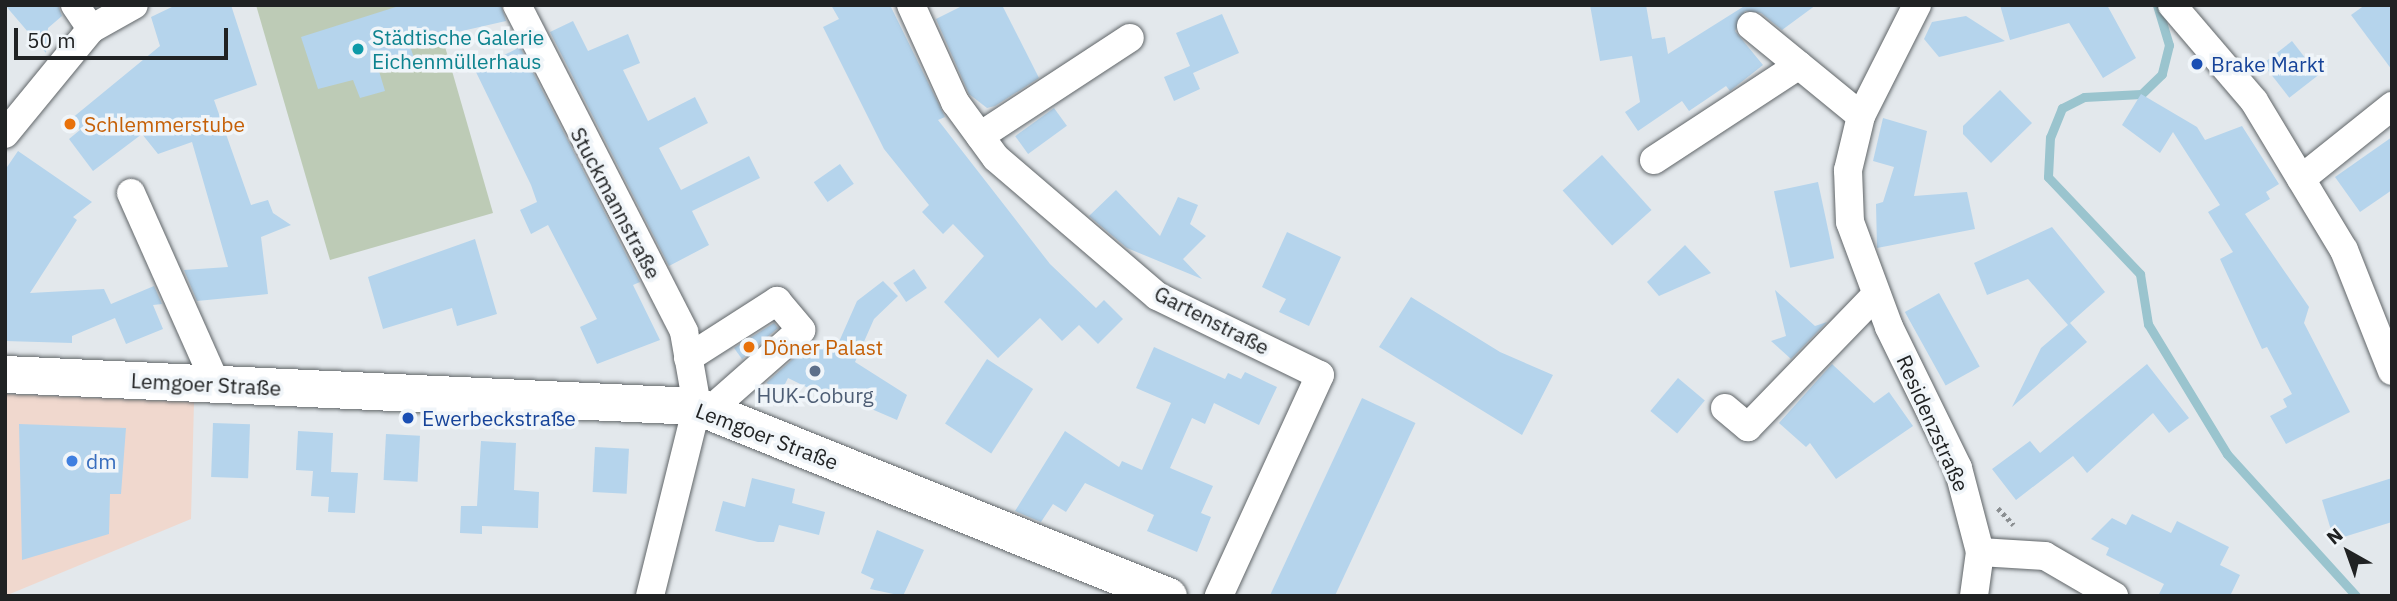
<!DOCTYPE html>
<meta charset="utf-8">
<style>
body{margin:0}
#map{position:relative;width:2397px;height:601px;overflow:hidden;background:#e3e8ec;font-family:"IBM Plex Sans",sans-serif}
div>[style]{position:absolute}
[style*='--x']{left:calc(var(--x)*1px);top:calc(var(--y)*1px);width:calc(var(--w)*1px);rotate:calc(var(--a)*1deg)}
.commercial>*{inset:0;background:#f0d8ce}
.green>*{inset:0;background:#bdcbb6}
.stream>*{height:9px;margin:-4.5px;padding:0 4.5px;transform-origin:4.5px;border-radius:4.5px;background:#9ac4ce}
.building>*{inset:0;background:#b5d4ec;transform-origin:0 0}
.path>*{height:4.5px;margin-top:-2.25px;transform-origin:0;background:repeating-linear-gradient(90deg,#8b8f92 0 3.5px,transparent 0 7px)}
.roads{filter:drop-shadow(0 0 2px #616669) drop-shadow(0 0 2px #616669)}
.minor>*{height:28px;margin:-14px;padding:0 14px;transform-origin:14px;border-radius:14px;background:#fff}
.major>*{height:37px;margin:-18.5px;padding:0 18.5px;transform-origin:18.5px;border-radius:18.5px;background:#fff}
.dots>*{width:19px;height:19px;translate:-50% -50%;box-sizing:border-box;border:4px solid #f0f5f9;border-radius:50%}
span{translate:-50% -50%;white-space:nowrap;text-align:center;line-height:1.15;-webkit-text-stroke:7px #f0f5f9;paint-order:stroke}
.culture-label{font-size:21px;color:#0d838f}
.left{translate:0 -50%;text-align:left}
.transit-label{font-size:21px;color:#164399}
.food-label{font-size:21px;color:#c56008}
.street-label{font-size:21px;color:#202223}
.service-label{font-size:21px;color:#4e5e75}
.shop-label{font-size:21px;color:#366cbe}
.frame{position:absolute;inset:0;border:7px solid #202223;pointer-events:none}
.north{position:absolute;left:2313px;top:517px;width:70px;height:70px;-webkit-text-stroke:5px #f0f5f9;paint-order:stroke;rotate:320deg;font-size:19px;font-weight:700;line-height:28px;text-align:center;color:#202223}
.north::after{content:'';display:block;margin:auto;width:24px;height:32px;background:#202223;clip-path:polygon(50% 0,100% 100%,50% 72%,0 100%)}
.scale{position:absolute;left:14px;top:28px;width:214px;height:32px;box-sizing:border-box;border:4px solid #202223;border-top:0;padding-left:9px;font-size:21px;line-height:24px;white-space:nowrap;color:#202223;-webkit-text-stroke:5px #f0f5f9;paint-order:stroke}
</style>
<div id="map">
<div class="commercial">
<i style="clip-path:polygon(5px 394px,194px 402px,191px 519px,5px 596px)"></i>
</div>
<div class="green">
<i style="clip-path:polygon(256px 5px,433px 5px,493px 213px,330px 260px)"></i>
</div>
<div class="stream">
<i style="--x:2157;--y:5;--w:42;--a:73.3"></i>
<i style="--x:2169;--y:45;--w:30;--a:104"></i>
<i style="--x:2162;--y:74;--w:29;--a:136"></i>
<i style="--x:2141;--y:94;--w:57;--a:177"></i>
<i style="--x:2084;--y:97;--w:25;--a:153"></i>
<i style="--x:2062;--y:108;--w:31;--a:112"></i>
<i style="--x:2050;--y:137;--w:40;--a:92.9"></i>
<i style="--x:2048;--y:177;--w:134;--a:46.5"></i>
<i style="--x:2140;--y:274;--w:51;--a:80.9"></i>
<i style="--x:2148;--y:324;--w:152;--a:58.7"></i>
<i style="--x:2227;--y:454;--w:192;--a:47.7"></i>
</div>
<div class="building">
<i style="clip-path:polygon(5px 5px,58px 5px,62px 16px,48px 28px,46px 53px)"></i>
<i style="clip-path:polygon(176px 5px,231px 5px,257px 85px,214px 100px,251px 205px,268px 200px,273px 213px,291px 225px,261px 237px,268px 294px,197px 301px,184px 270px,228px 267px,192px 142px,158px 154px,142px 134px,93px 171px,69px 139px,80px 130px,71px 119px,160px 46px,151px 17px)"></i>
<i style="clip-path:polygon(402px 5px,501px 5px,506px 21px,409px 43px,415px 61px,379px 71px,385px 91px,360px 98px,353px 80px,318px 89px,301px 37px)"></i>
<i style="clip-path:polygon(831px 5px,890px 5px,945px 117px,938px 120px,1050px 264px,1096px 308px,1104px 300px,1123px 319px,1098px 344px,1079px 325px,1062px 341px,1040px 318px,998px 358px,944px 302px,984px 256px,953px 224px,943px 234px,922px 212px,929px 205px,884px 149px,823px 27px,839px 19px)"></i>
<i style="clip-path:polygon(964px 5px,1002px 5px,1039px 78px,995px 106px,987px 108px,969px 94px,936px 19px)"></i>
<i style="clip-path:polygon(1590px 5px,1646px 5px,1652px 39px,1665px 37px,1668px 54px,1746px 5px,1816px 5px,1782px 30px,1761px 13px,1745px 11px,1735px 31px,1763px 65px,1730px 91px,1726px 86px,1689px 111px,1682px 101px,1638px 131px,1625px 112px,1640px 102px,1632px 56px,1600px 61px)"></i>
<i style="clip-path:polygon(2000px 5px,2107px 5px,2136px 58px,2103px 78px,2069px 23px,2010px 40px)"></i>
<i style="clip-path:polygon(2365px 5px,2392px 5px,2392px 70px,2351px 15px)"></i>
<i style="clip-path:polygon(1222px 14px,1239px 53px,1193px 73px,1200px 89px,1174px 101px,1164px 77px,1190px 66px,1176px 33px)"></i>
<i style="clip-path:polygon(1966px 16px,2005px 41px,1939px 57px,1924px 39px,1932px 22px)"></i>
<i style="clip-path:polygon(573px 21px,588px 51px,628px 34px,640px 63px,623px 70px,648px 121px,695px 97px,708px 123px,659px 148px,681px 190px,749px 156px,760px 178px,692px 211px,709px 245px,669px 266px,550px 32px)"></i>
<i style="left:2292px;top:41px;width:43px;height:37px;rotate:52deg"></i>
<i style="clip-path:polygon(520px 47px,640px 282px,633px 285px,660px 340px,597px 364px,580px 327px,597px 319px,548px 225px,531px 234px,520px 210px,537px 202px,531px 185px,475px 70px)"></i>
<i style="clip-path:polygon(2000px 90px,2032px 123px,1991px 163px,1963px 134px,1963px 126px)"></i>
<i style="clip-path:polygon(2141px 94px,2197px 127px,2205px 140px,2242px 126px,2279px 184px,2266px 192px,2270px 199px,2245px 214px,2309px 307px,2304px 323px,2350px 412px,2286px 444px,2270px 416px,2287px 407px,2283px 399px,2292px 394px,2267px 347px,2262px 349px,2220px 259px,2233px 252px,2208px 212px,2220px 205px,2173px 132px,2160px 153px,2122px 125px)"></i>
<i style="left:1054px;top:108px;width:22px;height:48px;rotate:54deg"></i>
<i style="clip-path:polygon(1883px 118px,1927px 131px,1914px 196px,1967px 192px,1975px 229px,1877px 248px,1876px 204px,1883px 202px,1894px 167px,1873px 161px)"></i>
<i style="clip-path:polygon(2392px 137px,2392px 190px,2360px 212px,2335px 177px)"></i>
<i style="clip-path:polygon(18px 151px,92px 202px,73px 217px,77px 220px,30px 293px,104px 289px,111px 304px,154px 286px,162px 304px,153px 305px,163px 329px,126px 344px,115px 318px,72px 336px,72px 343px,5px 341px,5px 170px)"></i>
<i style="left:1602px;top:155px;width:74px;height:53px;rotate:48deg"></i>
<i style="left:840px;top:164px;width:24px;height:32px;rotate:55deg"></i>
<i style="left:1818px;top:182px;width:78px;height:45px;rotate:78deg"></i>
<i style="clip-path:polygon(1116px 190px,1160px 236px,1178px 197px,1198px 205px,1190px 224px,1206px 236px,1183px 259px,1202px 279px,1127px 248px,1089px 216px)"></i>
<i style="clip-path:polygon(2052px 227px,2105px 292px,2070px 323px,2087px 342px,2012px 407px,2041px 348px,2068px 325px,2028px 279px,1987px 295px,1974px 263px)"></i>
<i style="clip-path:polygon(1287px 232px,1341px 257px,1309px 326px,1279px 312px,1286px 299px,1262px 287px)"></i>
<i style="clip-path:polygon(475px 239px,497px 314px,457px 326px,452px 308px,383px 329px,368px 277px)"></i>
<i style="clip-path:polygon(1685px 245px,1711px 273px,1659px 296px,1647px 282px)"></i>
<i style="left:914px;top:269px;width:23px;height:25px;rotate:56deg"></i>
<i style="clip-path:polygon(883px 281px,898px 296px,874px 319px,855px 362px,907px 395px,897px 420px,853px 401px,843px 405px,788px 378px,782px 390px,766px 383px,811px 343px,834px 353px,857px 301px)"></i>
<i style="clip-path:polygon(1775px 290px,1815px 326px,1827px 322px,1791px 359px,1771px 341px,1786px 336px)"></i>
<i style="left:1939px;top:293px;width:84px;height:39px;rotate:61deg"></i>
<i style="clip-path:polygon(1411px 297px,1500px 352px,1553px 375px,1522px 435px,1379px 347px)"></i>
<i style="clip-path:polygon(774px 323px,778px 328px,742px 359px,734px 348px)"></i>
<i style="clip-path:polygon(1154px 347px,1225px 379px,1228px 373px,1241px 379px,1245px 372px,1277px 387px,1259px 425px,1214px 403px,1205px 424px,1192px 418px,1170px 468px,1213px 486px,1201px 513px,1211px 517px,1197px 552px,1147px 531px,1154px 515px,1085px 483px,1066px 512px,1053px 504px,1041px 522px,1015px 511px,1065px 431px,1119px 467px,1122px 461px,1142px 470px,1171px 403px,1136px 388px)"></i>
<i style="left:987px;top:359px;width:55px;height:77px;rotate:33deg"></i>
<i style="clip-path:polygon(1832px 364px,1874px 403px,1889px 392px,1913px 426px,1836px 479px,1810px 443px,1806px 447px,1779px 423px)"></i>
<i style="clip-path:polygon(2147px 364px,2189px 418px,2169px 433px,2153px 413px,2087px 473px,2073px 456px,2016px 500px,1992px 469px,2030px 441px,2040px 453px)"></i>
<i style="left:1678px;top:378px;width:35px;height:43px;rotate:40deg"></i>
<i style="left:1362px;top:398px;width:59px;height:217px;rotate:25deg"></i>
<i style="left:213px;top:423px;width:37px;height:54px;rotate:2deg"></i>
<i style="clip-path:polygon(19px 424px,126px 428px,121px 494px,110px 494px,109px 534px,22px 560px)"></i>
<i style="clip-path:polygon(298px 431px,333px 433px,331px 472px,358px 473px,355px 513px,328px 512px,329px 497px,311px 496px,313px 471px,296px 470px)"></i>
<i style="left:386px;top:434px;width:34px;height:46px;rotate:3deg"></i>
<i style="clip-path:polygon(481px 441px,516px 443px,514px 490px,539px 492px,538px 528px,482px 526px,482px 534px,460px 533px,461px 506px,477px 506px)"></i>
<i style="left:595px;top:447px;width:34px;height:45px;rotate:3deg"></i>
<i style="clip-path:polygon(752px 478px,795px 489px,792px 503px,825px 512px,819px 535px,779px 525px,774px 542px,758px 542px,715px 531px,723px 501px,745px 507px)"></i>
<i style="clip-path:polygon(2392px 478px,2392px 522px,2334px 540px,2322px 500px)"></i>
<i style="clip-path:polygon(2132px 514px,2171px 533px,2177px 521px,2229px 547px,2220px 565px,2240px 575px,2230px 596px,2158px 596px,2164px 584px,2106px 555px,2109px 548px,2091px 539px,2112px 518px,2126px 525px)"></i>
<i style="clip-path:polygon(877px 530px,924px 550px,903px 596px,870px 589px,874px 579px,861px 573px)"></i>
</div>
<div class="path">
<i style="--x:1998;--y:508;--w:23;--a:47"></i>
</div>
<div class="roads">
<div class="minor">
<i style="--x:75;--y:5;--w:29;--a:56"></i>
<i style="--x:517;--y:5;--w:367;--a:62.9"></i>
<i style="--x:684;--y:332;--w:75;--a:80"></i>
<i style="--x:697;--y:406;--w:196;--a:103.9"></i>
<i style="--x:911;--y:5;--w:107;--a:65.6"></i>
<i style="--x:955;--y:102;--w:69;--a:53.8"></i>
<i style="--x:996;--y:158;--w:212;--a:40.6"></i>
<i style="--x:1157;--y:296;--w:181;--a:25.9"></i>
<i style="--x:1320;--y:375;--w:243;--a:114.6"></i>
<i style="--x:1917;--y:5;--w:124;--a:116.8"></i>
<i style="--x:1861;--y:116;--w:56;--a:103.5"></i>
<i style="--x:1848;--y:170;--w:52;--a:87.8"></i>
<i style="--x:1850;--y:222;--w:112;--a:69.6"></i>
<i style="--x:1889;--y:327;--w:157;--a:63.9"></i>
<i style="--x:1958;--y:468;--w:87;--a:75.3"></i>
<i style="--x:1980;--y:552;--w:44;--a:97.8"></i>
<i style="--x:2172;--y:5;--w:126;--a:49.5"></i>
<i style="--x:2254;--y:101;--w:174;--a:58.9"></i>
<i style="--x:2344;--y:250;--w:130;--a:68.4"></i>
<i style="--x:1751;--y:26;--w:142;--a:39.3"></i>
<i style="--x:5;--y:134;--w:136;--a:-50.7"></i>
<i style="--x:91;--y:29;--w:49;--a:-29.2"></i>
<i style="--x:980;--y:136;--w:179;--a:-33.2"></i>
<i style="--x:1654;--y:160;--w:173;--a:-33.2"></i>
<i style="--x:2301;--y:179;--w:117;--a:-38.7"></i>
<i style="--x:131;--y:193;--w:209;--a:66"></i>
<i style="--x:688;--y:358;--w:106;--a:-32.6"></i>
<i style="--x:777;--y:301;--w:38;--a:50"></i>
<i style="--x:801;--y:330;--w:123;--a:138.6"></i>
<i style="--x:1725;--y:408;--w:30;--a:40"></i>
<i style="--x:1748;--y:427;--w:184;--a:-45.9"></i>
<i style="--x:1980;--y:552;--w:65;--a:3.5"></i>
<i style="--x:2045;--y:556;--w:80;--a:30.1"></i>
</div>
<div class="major">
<i style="--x:5;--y:374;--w:693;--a:2.65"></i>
<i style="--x:697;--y:406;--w:508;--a:21.97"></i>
</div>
</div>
<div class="dots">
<i style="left:358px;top:49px;background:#0f9aa8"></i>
<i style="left:2197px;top:64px;background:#1a4fb4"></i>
<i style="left:70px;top:124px;background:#e8710a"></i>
<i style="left:749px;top:347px;background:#e8710a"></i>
<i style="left:815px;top:371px;background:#5c6f8a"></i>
<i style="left:408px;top:418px;background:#1a4fb4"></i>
<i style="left:72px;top:461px;background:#3f7fe0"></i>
</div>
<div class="culture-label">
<span class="left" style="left:372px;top:49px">Städtische Galerie<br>Eichenmüllerhaus</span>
</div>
<div class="transit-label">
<span class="left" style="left:2211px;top:64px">Brake Markt</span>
<span class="left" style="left:422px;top:418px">Ewerbeckstraße</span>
</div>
<div class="food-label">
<span class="left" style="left:84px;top:124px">Schlemmerstube</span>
<span class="left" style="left:763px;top:347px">Döner Palast</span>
</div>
<div class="street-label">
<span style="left:616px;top:203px;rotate:62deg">Stuckmannstraße</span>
<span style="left:1212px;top:320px;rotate:27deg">Gartenstraße</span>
<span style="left:206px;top:384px;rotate:3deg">Lemgoer Straße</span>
<span style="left:1933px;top:423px;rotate:66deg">Residenzstraße</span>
<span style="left:767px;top:436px;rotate:21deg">Lemgoer Straße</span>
</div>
<div class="service-label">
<span style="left:815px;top:395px">HUK-Coburg</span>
</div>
<div class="shop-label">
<span class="left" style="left:86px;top:461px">dm</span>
</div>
<div class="frame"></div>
<div class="north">N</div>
<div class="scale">50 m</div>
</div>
